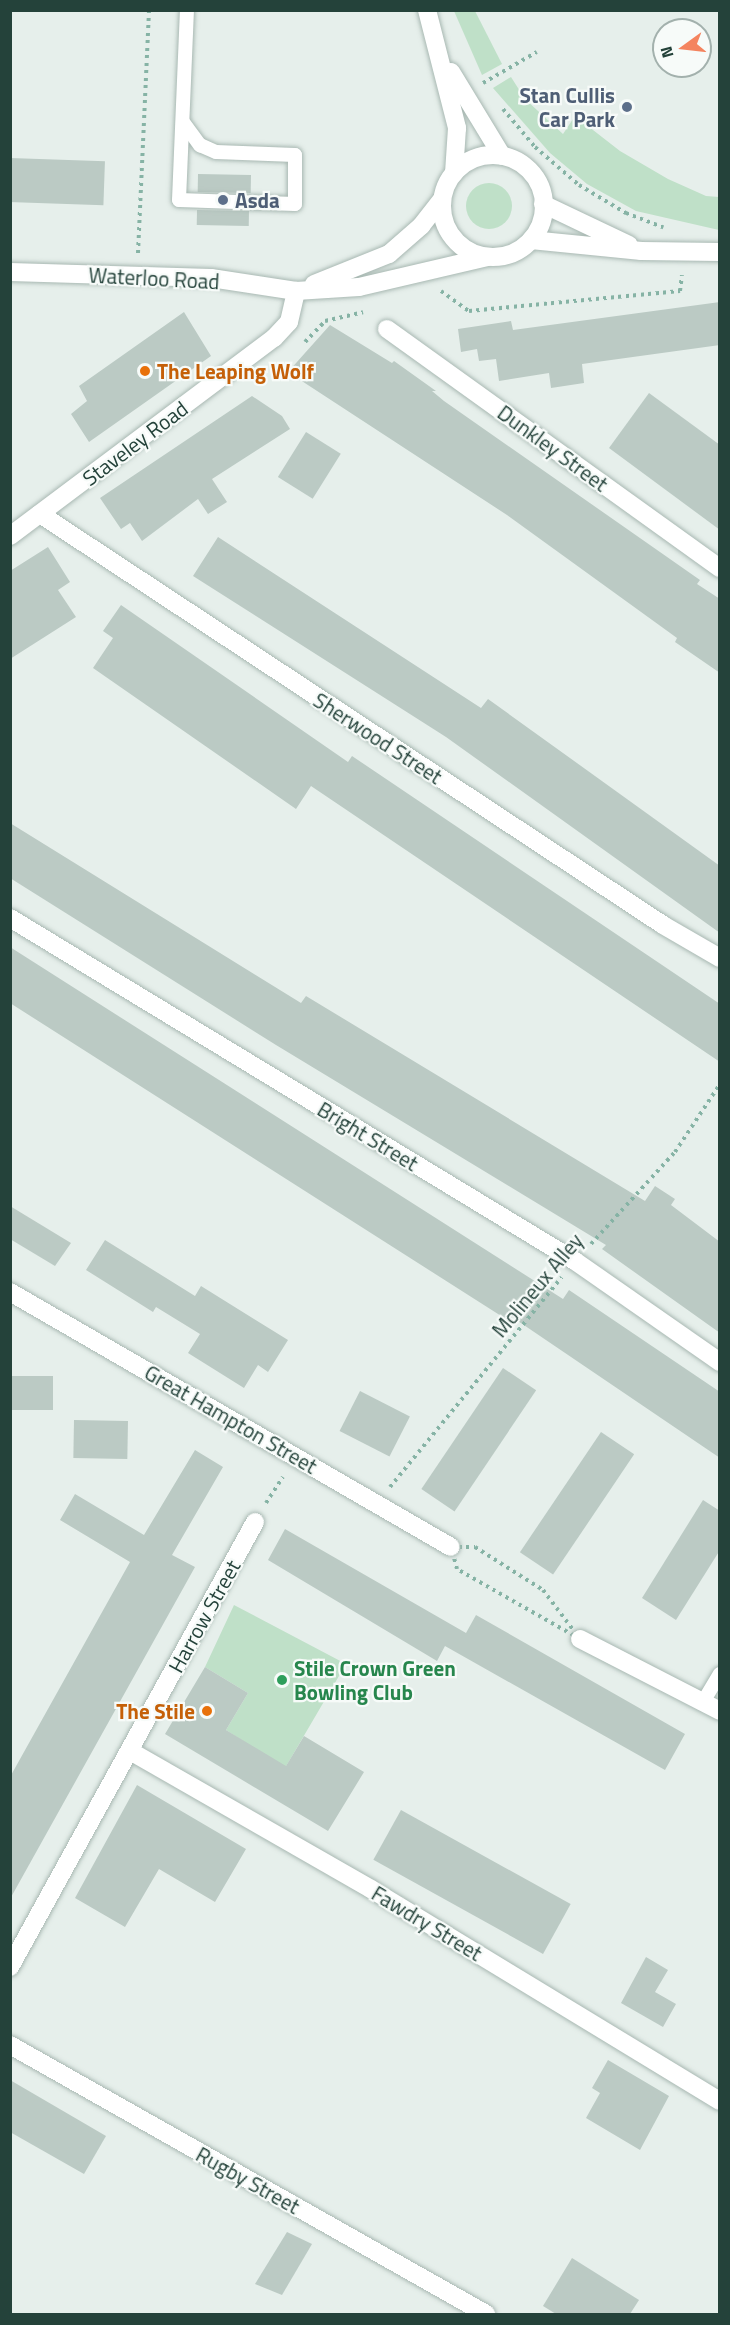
<!DOCTYPE html>
<style>
body{margin:0}
#map{position:relative;width:730px;height:2325px;overflow:hidden;background:#e6efeb;font-family:"Titillium Web",sans-serif}
div>[style]{position:absolute}
[style*='--x']{left:calc(var(--x)*1px);top:calc(var(--y)*1px);width:calc(var(--w)*1px);rotate:calc(var(--a)*1deg)}
.green>*{inset:0;background:#bfe0c8}
.round{border-radius:50%}
.building>*{inset:0;background:#bbcac4;transform-origin:0 0}
.path>*{height:4px;margin-top:-2px;transform-origin:0;background:repeating-linear-gradient(90deg,#86b3a5 0 3px,transparent 0 7.5px)}
.roads{filter:drop-shadow(0 0 2px #a8b8b2) drop-shadow(0 0 2px #a8b8b2)}
.service>*{height:14px;margin:-7px;padding:0 7px;transform-origin:7px;border-radius:7px;background:#fff}
.minor>*{height:18px;margin:-9px;padding:0 9px;transform-origin:9px;border-radius:9px;background:#fff}
.tertiary>*{height:18px;margin:-9px;padding:0 9px;transform-origin:9px;border-radius:9px;background:#fff}
.tertiary>.ring{margin:-9px;padding:0;box-sizing:content-box;background:none;border:18px solid #fff;border-radius:50%}
.dots>*{width:16px;height:16px;translate:-50% -50%;box-sizing:border-box;border:3px solid #f7fbf9;border-radius:50%}
span{translate:-50% -50%;white-space:nowrap;text-align:center;line-height:1.15;-webkit-text-stroke:4.5px #f7fbf9;paint-order:stroke}
.service-label{font-size:21px;color:#4e5e75;font-weight:700}
.right{translate:-100% -50%;text-align:right}
.left{translate:0 -50%;text-align:left}
.street-label{font-size:21px;color:#24423a}
.food-label{font-size:21px;color:#c56008;font-weight:700}
.leisure-label{font-size:21px;color:#27864d;font-weight:700}
.frame{position:absolute;inset:0;border:12px solid #24423a;pointer-events:none}
.north{position:absolute;left:652px;top:18px;width:60px;height:60px;box-sizing:border-box;background:#f7fbf9;border:2px solid #a3b1ad;border-radius:50%;rotate:255deg;font-size:16px;font-weight:700;line-height:24px;text-align:center;color:#24423a}
.north::after{content:'';display:block;margin:auto;width:21px;height:27px;background:#f4845f;clip-path:polygon(50% 0,100% 100%,50% 72%,0 100%)}
</style>
<div id="map">
<div class="green">
<i style="clip-path:polygon(454px 11px,475px 11px,502px 64px,482px 75px)"></i>
<i style="clip-path:polygon(511px 77px,525px 99px,563px 134px,575px 116px,620px 151px,668px 179px,706px 196px,719px 197px,719px 230px,636px 211px,587px 184px,550px 153px,493px 88px)"></i>
<i class="round" style="left:466px;top:183px;width:46px;height:46px"></i>
<i style="clip-path:polygon(234px 1605px,346px 1664px,285px 1768px,226px 1730px,248px 1693px,205px 1667px)"></i>
</div>
<div class="building">
<i style="left:10px;top:158px;width:95px;height:44px;rotate:2deg"></i>
<i style="left:198px;top:174px;width:53px;height:18px;rotate:1deg"></i>
<i style="left:197px;top:210px;width:52px;height:15px;rotate:1deg"></i>
<i style="clip-path:polygon(720px 302px,720px 345px,582px 364px,584px 383px,551px 388px,549px 373px,499px 381px,496px 359px,479px 361px,477px 349px,461px 352px,458px 329px,511px 321px,513px 330px)"></i>
<i style="clip-path:polygon(184px 312px,211px 356px,89px 442px,71px 414px,87px 401px,79px 386px)"></i>
<i style="clip-path:polygon(330px 325px,392px 363px,394px 361px,436px 391px,432px 391px,444px 401px,700px 580px,697px 584px,720px 599px,720px 673px,675px 642px,677px 638px,507px 515px,288px 372px)"></i>
<i style="clip-path:polygon(649px 393px,720px 445px,720px 530px,609px 448px)"></i>
<i style="clip-path:polygon(252px 396px,282px 416px,290px 429px,212px 479px,227px 502px,208px 514px,198px 499px,142px 541px,130px 523px,121px 529px,100px 498px)"></i>
<i style="left:306px;top:432px;width:41px;height:53px;rotate:32deg"></i>
<i style="clip-path:polygon(218px 537px,481px 708px,488px 699px,720px 866px,720px 933px,446px 737px,193px 576px)"></i>
<i style="clip-path:polygon(48px 547px,70px 582px,58px 590px,76px 617px,10px 659px,10px 571px)"></i>
<i style="clip-path:polygon(121px 605px,348px 762px,352px 756px,720px 1004px,720px 1062px,311px 786px,296px 809px,93px 668px,113px 638px,103px 631px)"></i>
<i style="clip-path:polygon(10px 823px,301px 1003px,306px 996px,645px 1201px,655px 1186px,675px 1199px,671px 1205px,720px 1242px,720px 1333px,602px 1249px,606px 1245px,276px 1045px,10px 878px)"></i>
<i style="clip-path:polygon(10px 947px,563px 1299px,569px 1290px,720px 1392px,720px 1458px,512px 1317px,509px 1321px,10px 1003px)"></i>
<i style="clip-path:polygon(10px 1206px,71px 1243px,55px 1266px,10px 1239px)"></i>
<i style="clip-path:polygon(105px 1240px,195px 1296px,201px 1286px,288px 1340px,268px 1372px,258px 1365px,244px 1388px,188px 1353px,200px 1334px,156px 1307px,153px 1312px,86px 1270px)"></i>
<i style="left:503px;top:1368px;width:40px;height:146px;rotate:34deg"></i>
<i style="left:10px;top:1376px;width:43px;height:34px"></i>
<i style="left:360px;top:1391px;width:56px;height:45px;rotate:27deg"></i>
<i style="left:74px;top:1420px;width:54px;height:38px;rotate:1deg"></i>
<i style="left:601px;top:1432px;width:40px;height:145px;rotate:34deg"></i>
<i style="clip-path:polygon(195px 1450px,223px 1467px,172px 1555px,195px 1567px,10px 1899px,10px 1777px,130px 1562px,60px 1520px,75px 1494px,144px 1535px)"></i>
<i style="clip-path:polygon(703px 1500px,720px 1511px,720px 1550px,676px 1620px,642px 1598px)"></i>
<i style="clip-path:polygon(285px 1529px,466px 1633px,476px 1615px,685px 1734px,665px 1770px,445px 1646px,437px 1661px,268px 1560px)"></i>
<i style="clip-path:polygon(205px 1667px,248px 1693px,226px 1730px,286px 1766px,304px 1736px,364px 1772px,328px 1831px,165px 1734px)"></i>
<i style="clip-path:polygon(137px 1785px,246px 1849px,215px 1902px,159px 1869px,125px 1927px,75px 1898px)"></i>
<i style="left:401px;top:1810px;width:194px;height:57px;rotate:29deg"></i>
<i style="clip-path:polygon(646px 1957px,668px 1970px,655px 1992px,676px 2004px,663px 2027px,621px 2003px)"></i>
<i style="clip-path:polygon(608px 2060px,669px 2096px,640px 2150px,586px 2118px,600px 2093px,592px 2088px)"></i>
<i style="clip-path:polygon(10px 2080px,106px 2136px,84px 2174px,10px 2132px)"></i>
<i style="clip-path:polygon(287px 2232px,312px 2244px,282px 2295px,255px 2284px)"></i>
<i style="clip-path:polygon(572px 2258px,639px 2300px,630px 2314px,556px 2314px,543px 2306px)"></i>
</div>
<div class="path">
<i style="--x:483;--y:83;--w:62;--a:-29.9"></i>
<i style="--x:503;--y:109;--w:50;--a:49.9"></i>
<i style="--x:535;--y:147;--w:58;--a:40.8"></i>
<i style="--x:579;--y:185;--w:55;--a:30.8"></i>
<i style="--x:626;--y:213;--w:40;--a:21"></i>
<i style="--x:138;--y:253;--w:243;--a:-87.4"></i>
<i style="--x:441;--y:291;--w:34;--a:36"></i>
<i style="--x:469;--y:311;--w:212;--a:-5.4"></i>
<i style="--x:680;--y:291;--w:16;--a:-83"></i>
<i style="--x:305;--y:342;--w:29;--a:-46"></i>
<i style="--x:325;--y:321;--w:39;--a:-13"></i>
<i style="--x:591;--y:1244;--w:125;--a:-47.6"></i>
<i style="--x:675;--y:1152;--w:82;--a:-56.5"></i>
<i style="--x:390;--y:1487;--w:271;--a:-50.7"></i>
<i style="--x:266;--y:1503;--w:31;--a:-57"></i>
<i style="--x:451;--y:1547;--w:24;--a:0"></i>
<i style="--x:475;--y:1547;--w:80;--a:32.3"></i>
<i style="--x:543;--y:1590;--w:61;--a:52.9"></i>
<i style="--x:580;--y:1639;--w:142;--a:-150.4"></i>
<i style="--x:457;--y:1569;--w:23;--a:-105"></i>
</div>
<div class="roads">
<div class="service">
<i style="--x:183;--y:122;--w:29;--a:54"></i>
<i style="--x:200;--y:145;--w:17;--a:24"></i>
<i style="--x:216;--y:152;--w:79;--a:2.2"></i>
<i style="--x:295;--y:155;--w:49;--a:90"></i>
<i style="--x:295;--y:204;--w:116;--a:-178"></i>
<i style="--x:179;--y:200;--w:190;--a:-87.6"></i>
<i style="--x:703;--y:1702;--w:33;--a:-59"></i>
</div>
<div class="minor">
<i style="--x:427;--y:10;--w:122;--a:75.7"></i>
<i style="--x:457;--y:128;--w:45;--a:93.8"></i>
<i style="--x:451;--y:72;--w:98;--a:58.7"></i>
<i style="--x:387;--y:329;--w:410;--a:35.7"></i>
<i style="--x:40;--y:514;--w:746;--a:33.41"></i>
<i style="--x:663;--y:925;--w:66;--a:30.1"></i>
<i style="--x:10;--y:918;--w:661;--a:31.26"></i>
<i style="--x:575;--y:1261;--w:177;--a:34.9"></i>
<i style="--x:10;--y:1292;--w:509;--a:30.04"></i>
<i style="--x:580;--y:1639;--w:157;--a:27.2"></i>
<i style="--x:130;--y:1751;--w:278;--a:29.8"></i>
<i style="--x:371;--y:1889;--w:408;--a:31.3"></i>
<i style="--x:10;--y:1967;--w:508;--a:-61.16"></i>
<i style="--x:10;--y:2045;--w:547;--a:29.47"></i>
</div>
<div class="tertiary">
<i class="ring" style="left:442px;top:155px;width:84px;height:84px"></i>
<i style="--x:543;--y:204;--w:95;--a:25.5"></i>
<i style="--x:531;--y:240;--w:111;--a:5.7"></i>
<i style="--x:641;--y:251;--w:79;--a:0.7"></i>
<i style="--x:10;--y:272;--w:201;--a:1.7"></i>
<i style="--x:211;--y:278;--w:86;--a:8.7"></i>
<i style="--x:296;--y:291;--w:63;--a:-3.6"></i>
<i style="--x:359;--y:287;--w:132;--a:-13.1"></i>
<i style="--x:314;--y:284;--w:81;--a:-21.8"></i>
<i style="--x:389;--y:254;--w:43;--a:-41.2"></i>
<i style="--x:421;--y:226;--w:34;--a:-52"></i>
<i style="--x:10;--y:536;--w:330;--a:-36.9"></i>
<i style="--x:274;--y:338;--w:22;--a:-47"></i>
<i style="--x:289;--y:322;--w:32;--a:-77"></i>
</div>
</div>
<div class="dots">
<i style="left:627px;top:107px;background:#5c6f8a"></i>
<i style="left:223px;top:200px;background:#5c6f8a"></i>
<i style="left:145px;top:371px;background:#e8710a"></i>
<i style="left:282px;top:1680px;background:#2e9e5b"></i>
<i style="left:207px;top:1711px;background:#e8710a"></i>
</div>
<div class="service-label">
<span class="right" style="left:615px;top:107px">Stan Cullis<br>Car Park</span>
<span class="left" style="left:235px;top:200px">Asda</span>
</div>
<div class="street-label">
<span style="left:154px;top:278px;rotate:3deg">Waterloo Road</span>
<span style="left:135px;top:443px;rotate:-37deg">Staveley Road</span>
<span style="left:553px;top:448px;rotate:36deg">Dunkley Street</span>
<span style="left:378px;top:738px;rotate:33deg">Sherwood Street</span>
<span style="left:368px;top:1136px;rotate:31deg">Bright Street</span>
<span style="left:537px;top:1285px;rotate:-50deg">Molineux Alley</span>
<span style="left:231px;top:1419px;rotate:30deg">Great Hampton Street</span>
<span style="left:204px;top:1616px;rotate:-61deg">Harrow Street</span>
<span style="left:427px;top:1923px;rotate:31deg">Fawdry Street</span>
<span style="left:248px;top:2180px;rotate:29deg">Rugby Street</span>
</div>
<div class="food-label">
<span class="left" style="left:157px;top:371px">The Leaping Wolf</span>
<span class="right" style="left:195px;top:1711px">The Stile</span>
</div>
<div class="leisure-label">
<span class="left" style="left:294px;top:1680px">Stile Crown Green<br>Bowling Club</span>
</div>
<div class="frame"></div>
<div class="north">N</div>
</div>
